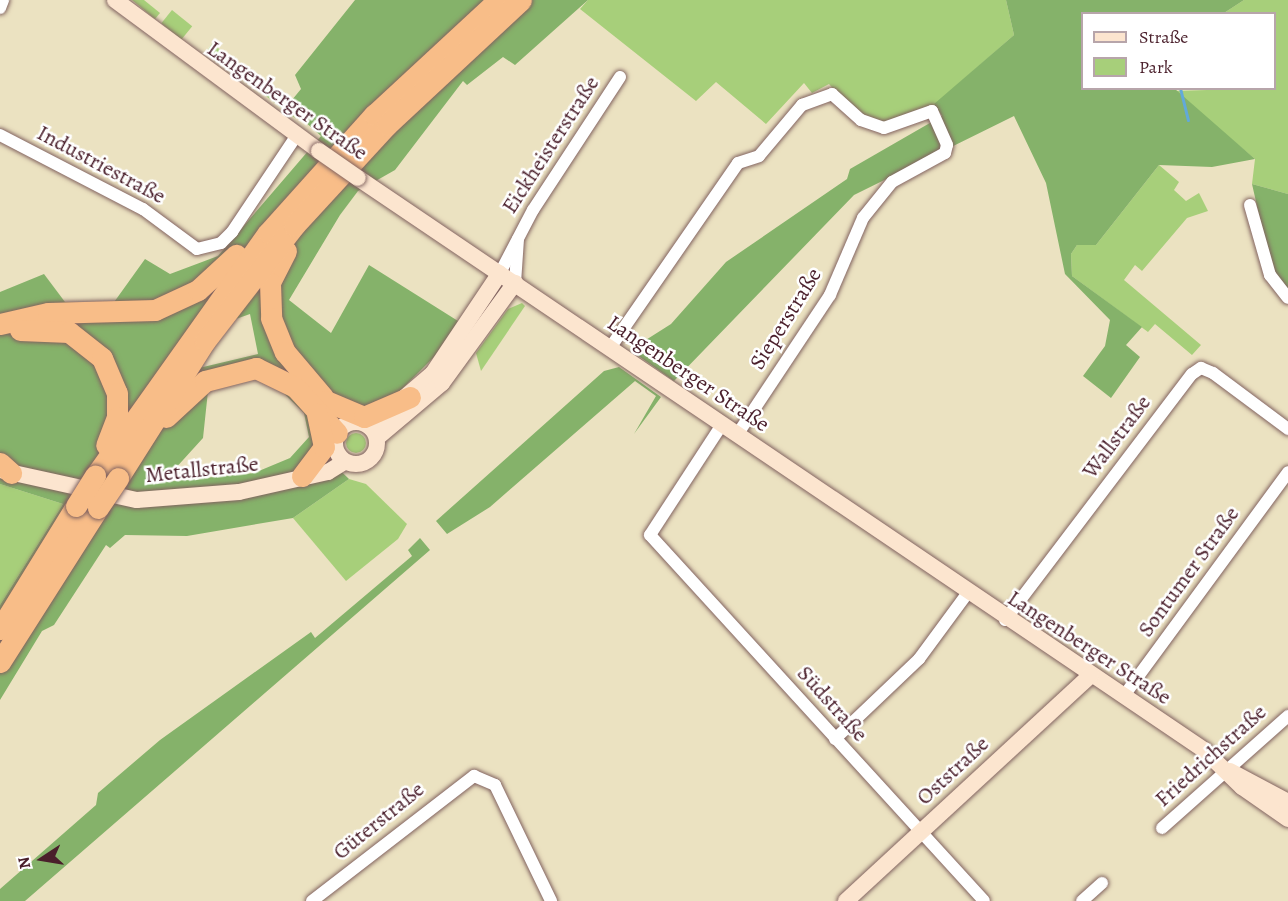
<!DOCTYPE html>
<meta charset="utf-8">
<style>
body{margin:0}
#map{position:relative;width:1288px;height:901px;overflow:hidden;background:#ebe2c1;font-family:Alegreya,serif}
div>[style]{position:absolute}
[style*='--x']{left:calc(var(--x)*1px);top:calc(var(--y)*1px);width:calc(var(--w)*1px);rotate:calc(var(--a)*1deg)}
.green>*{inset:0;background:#a7cf7a;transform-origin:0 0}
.round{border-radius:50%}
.forest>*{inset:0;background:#85b26a}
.stream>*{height:3px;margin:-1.5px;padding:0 1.5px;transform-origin:1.5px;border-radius:1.5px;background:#62a9d9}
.roads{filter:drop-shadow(0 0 2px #826360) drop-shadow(0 0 2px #826360)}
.minor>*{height:12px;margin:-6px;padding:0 6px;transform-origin:6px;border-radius:6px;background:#fff}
.secondary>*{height:16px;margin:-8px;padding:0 8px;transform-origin:8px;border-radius:8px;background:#fce5cf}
.secondary>.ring{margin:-8px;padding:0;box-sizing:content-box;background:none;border:16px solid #fce5cf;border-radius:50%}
.motorway>*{height:21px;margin:-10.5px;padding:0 10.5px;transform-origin:10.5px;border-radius:10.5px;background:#f8bd88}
.bridges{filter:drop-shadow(0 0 2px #826360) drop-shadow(0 0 2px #826360)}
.secondary-bridge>*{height:16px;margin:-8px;padding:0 8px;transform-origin:8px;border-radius:8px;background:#fce5cf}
.motorway-bridge>*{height:21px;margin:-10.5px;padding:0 10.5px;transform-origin:10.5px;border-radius:10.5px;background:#f8bd88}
span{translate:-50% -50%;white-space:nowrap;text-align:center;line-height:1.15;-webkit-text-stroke:5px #fff;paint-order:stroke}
.street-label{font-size:22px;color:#4a1f2b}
.legend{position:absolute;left:1081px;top:12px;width:195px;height:78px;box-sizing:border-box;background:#fff;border:2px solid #b7a5aa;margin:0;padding:8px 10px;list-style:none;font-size:18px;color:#4a1f2b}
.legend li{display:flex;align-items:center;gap:12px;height:30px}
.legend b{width:30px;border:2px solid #b7a5aa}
.north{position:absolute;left:12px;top:829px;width:60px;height:60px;-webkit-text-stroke:4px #fff;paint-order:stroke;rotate:258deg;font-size:16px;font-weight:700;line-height:24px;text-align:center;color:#4a1f2b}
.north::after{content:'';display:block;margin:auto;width:21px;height:27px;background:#4a1f2b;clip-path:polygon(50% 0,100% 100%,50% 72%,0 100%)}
</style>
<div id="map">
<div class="green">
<i style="clip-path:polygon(132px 0,144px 0,160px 13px,155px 19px)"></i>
<i style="clip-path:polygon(588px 0,1006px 0,1014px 35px,924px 114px,884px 125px,851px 109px,829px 84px,812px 93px,804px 83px,766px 124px,716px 82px,696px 101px,580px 9px)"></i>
<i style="clip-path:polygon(1244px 0,1288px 0,1288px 194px,1252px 184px,1255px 159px,1174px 91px,1274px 88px,1274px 14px,1224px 13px)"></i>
<i style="left:172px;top:10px;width:26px;height:17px;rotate:39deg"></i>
<i style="clip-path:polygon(212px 43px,287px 106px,296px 119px,207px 51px)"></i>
<i style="clip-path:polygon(1159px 165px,1179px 182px,1174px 190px,1186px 201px,1199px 193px,1208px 211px,1187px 218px,1142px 271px,1135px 265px,1124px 280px,1201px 345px,1192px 355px,1155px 324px,1148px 332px,1072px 276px,1071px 254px,1077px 245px,1096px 245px)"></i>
<i style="clip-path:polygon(522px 303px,525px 306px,481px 371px,476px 353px,508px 309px)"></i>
<i class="round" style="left:346px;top:433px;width:20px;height:20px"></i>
<i style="clip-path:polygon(349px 479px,366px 484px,407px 524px,398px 539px,346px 581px,293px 518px)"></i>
<i style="clip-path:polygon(0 484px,63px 504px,0 605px)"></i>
</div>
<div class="forest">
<i style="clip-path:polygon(evenodd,355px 0,588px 0,515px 65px,503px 57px,467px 85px,463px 81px,395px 170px,358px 191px,340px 215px,289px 300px,331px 333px,369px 265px,458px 321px,434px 357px,385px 406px,349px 408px,321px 432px,317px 448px,349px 479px,293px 518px,187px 536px,125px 535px,110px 548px,106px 545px,54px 625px,42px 631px,0 700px,0 605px,63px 504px,0 484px,0 292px,44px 274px,65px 302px,112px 305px,145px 259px,170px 274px,218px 256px,321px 136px,287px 106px,301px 89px,295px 75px,355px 0,250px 314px,258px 354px,199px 368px,233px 320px,250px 314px,355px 0,242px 379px,269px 379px,304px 413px,309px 437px,290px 458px,254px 473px,163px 482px,203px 438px,208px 391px,242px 379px)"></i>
<i style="clip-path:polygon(1006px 0,1244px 0,1224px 13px,1082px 14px,1082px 88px,1175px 89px,1255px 159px,1212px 167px,1159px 165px,1096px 245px,1077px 245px,1071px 254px,1072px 276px,1142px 327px,1126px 345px,1140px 357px,1111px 398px,1083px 376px,1105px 346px,1110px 320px,1065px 274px,1046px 183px,1014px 116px,854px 195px,674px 381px,630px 350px,671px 324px,726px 262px,847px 179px,850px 169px,942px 116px,934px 104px,1014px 35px)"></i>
<i style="clip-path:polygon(1252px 184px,1288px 194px,1288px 292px,1272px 272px)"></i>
<i style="clip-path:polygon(619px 367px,661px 397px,634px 434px,656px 396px,635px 381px,490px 507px,447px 534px,436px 521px,604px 371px)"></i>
<i style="clip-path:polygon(420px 538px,430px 550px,25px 901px,0 901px,0 889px,96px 805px,98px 793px,160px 740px,311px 632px,315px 638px,412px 556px,408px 550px)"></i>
</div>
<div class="stream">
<i style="--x:1180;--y:88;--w:33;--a:76"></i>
</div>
<div class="roads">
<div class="minor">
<i style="--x:0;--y:8;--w:9;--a:-69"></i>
<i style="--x:0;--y:135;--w:161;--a:27.4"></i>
<i style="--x:143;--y:209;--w:67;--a:36.5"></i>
<i style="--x:197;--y:249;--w:25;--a:-14"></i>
<i style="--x:221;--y:243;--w:16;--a:-45"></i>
<i style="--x:232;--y:232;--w:117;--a:-56.2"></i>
<i style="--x:1250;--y:205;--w:73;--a:74.1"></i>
<i style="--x:1270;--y:275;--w:29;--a:52"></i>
<i style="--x:500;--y:273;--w:71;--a:-62.4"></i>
<i style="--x:533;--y:210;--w:159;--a:-56.8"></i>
<i style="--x:515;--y:283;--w:44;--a:-86.1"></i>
<i style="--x:610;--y:348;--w:225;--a:-55.3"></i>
<i style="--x:738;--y:163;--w:22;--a:-18"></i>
<i style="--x:759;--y:156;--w:67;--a:-49.9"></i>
<i style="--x:802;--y:105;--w:32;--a:-20"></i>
<i style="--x:832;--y:94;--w:39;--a:42"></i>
<i style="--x:861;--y:120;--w:24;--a:19"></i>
<i style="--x:884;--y:128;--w:51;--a:-19.5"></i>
<i style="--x:932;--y:111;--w:37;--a:66"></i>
<i style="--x:947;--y:145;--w:8;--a:104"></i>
<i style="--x:945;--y:153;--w:60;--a:151.3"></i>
<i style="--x:892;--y:182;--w:46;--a:128.9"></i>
<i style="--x:863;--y:218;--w:84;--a:113.2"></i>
<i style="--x:830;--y:295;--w:168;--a:123.6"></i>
<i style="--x:721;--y:426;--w:130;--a:123.1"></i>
<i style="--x:650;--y:535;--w:495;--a:47.6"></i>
<i style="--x:1005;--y:620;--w:309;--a:-52.8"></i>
<i style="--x:1192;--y:374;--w:11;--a:-34"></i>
<i style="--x:1201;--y:368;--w:13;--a:23"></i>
<i style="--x:1213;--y:373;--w:94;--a:36.7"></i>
<i style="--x:1123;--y:697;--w:279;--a:-53.7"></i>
<i style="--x:835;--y:739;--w:116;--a:-43.6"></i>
<i style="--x:919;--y:659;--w:81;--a:-53.6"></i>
<i style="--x:1162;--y:828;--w:169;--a:-41.6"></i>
<i style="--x:312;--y:901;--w:205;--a:-37.7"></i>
<i style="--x:474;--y:776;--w:23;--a:23"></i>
<i style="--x:495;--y:785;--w:129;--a:64.2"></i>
<i style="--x:1082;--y:901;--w:27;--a:-42"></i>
</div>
<div class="secondary">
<i style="--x:115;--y:0;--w:254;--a:36.5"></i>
<i style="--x:358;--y:178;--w:1021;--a:34.06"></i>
<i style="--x:1204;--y:750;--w:53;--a:44.2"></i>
<i style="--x:1242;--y:787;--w:56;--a:34.8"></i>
<i class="ring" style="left:335px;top:422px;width:26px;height:26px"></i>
<i style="--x:370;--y:427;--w:83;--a:-40.6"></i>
<i style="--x:433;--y:373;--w:120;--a:-56.2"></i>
<i style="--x:377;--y:438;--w:85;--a:-40.2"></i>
<i style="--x:442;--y:383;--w:124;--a:-53.9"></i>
<i style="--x:0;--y:470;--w:140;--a:12.4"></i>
<i style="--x:137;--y:500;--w:102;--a:-4.5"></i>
<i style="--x:239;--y:492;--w:91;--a:-12.7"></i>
<i style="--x:328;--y:472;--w:19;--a:-32"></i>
<i style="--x:1230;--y:771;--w:66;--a:28.1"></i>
<i style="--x:846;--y:901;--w:333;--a:-42.7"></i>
</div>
<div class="motorway">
<i style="--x:286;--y:251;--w:36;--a:117"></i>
<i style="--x:270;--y:283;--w:35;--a:88"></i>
<i style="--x:271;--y:318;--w:37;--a:68"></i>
<i style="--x:285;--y:352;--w:59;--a:49.8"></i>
<i style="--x:0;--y:324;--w:49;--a:-12.9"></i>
<i style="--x:48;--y:313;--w:107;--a:-1.6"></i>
<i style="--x:155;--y:310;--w:47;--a:-24.9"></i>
<i style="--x:198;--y:290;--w:52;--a:-42.6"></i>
<i style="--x:20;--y:330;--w:49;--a:2.3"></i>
<i style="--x:69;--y:332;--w:42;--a:38.2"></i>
<i style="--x:102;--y:358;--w:38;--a:67"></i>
<i style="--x:117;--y:393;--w:24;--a:90"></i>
<i style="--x:117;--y:417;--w:30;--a:111"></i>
<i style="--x:326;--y:401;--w:41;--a:22.8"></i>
<i style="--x:364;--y:417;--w:50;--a:-23.5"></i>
<i style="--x:166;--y:417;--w:53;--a:-42.7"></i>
<i style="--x:205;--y:381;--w:53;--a:-14.3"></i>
<i style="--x:256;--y:368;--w:43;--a:26"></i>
<i style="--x:295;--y:387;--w:62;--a:47.6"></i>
<i style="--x:0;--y:463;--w:15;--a:42"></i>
<i style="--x:95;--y:476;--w:298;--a:-54.6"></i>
<i style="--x:268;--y:233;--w:159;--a:-48.1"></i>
<i style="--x:374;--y:115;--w:169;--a:-42.8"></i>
<i style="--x:302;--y:476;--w:36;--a:-53"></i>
<i style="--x:324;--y:447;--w:34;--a:-102"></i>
<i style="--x:118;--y:478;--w:162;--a:-57.6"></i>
<i style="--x:205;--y:341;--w:145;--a:-52.3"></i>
<i style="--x:294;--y:226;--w:137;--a:-47.4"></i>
<i style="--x:387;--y:125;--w:183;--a:-43"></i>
<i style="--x:0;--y:629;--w:145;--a:-58.3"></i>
<i style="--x:0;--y:662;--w:183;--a:-57.5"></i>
</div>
</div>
<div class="bridges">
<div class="secondary-bridge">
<i style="--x:319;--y:151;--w:47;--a:34.7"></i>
</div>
<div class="motorway-bridge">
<i style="--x:76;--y:506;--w:36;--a:-58"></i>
<i style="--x:98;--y:508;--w:36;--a:-56"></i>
</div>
</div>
<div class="street-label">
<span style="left:287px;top:101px;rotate:35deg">Langenberger Straße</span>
<span style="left:551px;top:145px;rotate:-57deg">Eickheisterstraße</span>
<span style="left:101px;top:165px;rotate:28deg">Industriestraße</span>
<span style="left:786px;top:319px;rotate:-58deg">Sieperstraße</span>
<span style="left:688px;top:374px;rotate:34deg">Langenberger Straße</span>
<span style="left:1117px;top:437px;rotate:-53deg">Wallstraße</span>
<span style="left:202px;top:470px;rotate:-6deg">Metallstraße</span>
<span style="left:1189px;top:572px;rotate:-54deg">Sontumer Straße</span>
<span style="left:1089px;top:648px;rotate:33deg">Langenberger Straße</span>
<span style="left:832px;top:704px;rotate:48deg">Südstraße</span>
<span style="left:1211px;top:756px;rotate:-42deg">Friedrichstraße</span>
<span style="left:953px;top:771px;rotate:-43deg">Oststraße</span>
<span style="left:379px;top:821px;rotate:-39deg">Güterstraße</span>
</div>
<ul class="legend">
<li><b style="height:8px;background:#fce5cf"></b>Straße</li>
<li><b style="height:16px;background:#a7cf7a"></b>Park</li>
</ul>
<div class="north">N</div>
</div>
